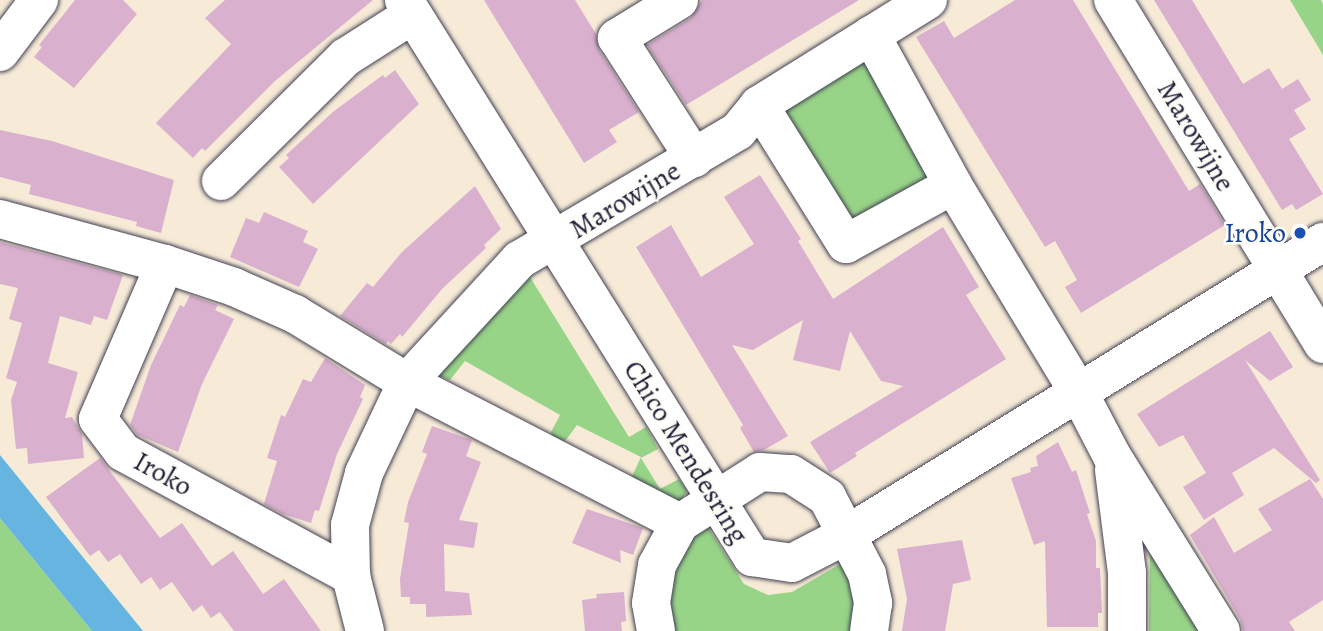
<!DOCTYPE html>
<style>
body{margin:0}
#map{position:relative;width:1323px;height:631px;overflow:hidden;background:#f7ebd8;font-family:Alegreya,serif}
div>[style]{position:absolute}
[style*='--x']{left:calc(var(--x)*1px);top:calc(var(--y)*1px);width:calc(var(--w)*1px);rotate:calc(var(--a)*1deg)}
.green>*{inset:0;background:#98d488;transform-origin:0 0}
.water>*{inset:0;background:#66b5e0}
.building>*{inset:0;background:#d9b0ce}
.roads{filter:drop-shadow(0 0 2px #424053) drop-shadow(0 0 2px #424053)}
.minor>*{height:38px;margin:-19px;padding:0 19px;transform-origin:19px;border-radius:19px;background:#fff}
.dots>*{width:19px;height:19px;translate:-50% -50%;box-sizing:border-box;border:4px solid #fdfcf7;border-radius:50%}
span{translate:-50% -50%;white-space:nowrap;text-align:center;line-height:1.15;-webkit-text-stroke:5px #fdfcf7;paint-order:stroke}
.street-label{font-size:28px;color:#22223b}
.transit-label{font-size:28px;color:#164399}
.right{translate:-100% -50%;text-align:right}
</style>
<div id="map">
<div class="green">
<i style="clip-path:polygon(1290px 0,1321px 0,1323px 4px,1323px 55px)"></i>
<i style="left:864px;top:59px;width:140px;height:98px;rotate:58deg"></i>
<i style="clip-path:polygon(525px 269px,629px 437px,646px 427px,658px 449px,641px 458px,660px 489px,679px 479px,687px 491px,680px 502px,629px 483px,641px 457px,577px 425px,566px 440px,560px 444px,553px 440px,551px 432px,560px 415px,465px 361px,450px 380px,439px 375px)"></i>
<i style="clip-path:polygon(0 518px,92px 631px,0 631px)"></i>
<i style="clip-path:polygon(704px 521px,744px 584px,768px 595px,792px 592px,852px 557px,856px 631px,672px 631px,669px 623px,669px 571px)"></i>
<i style="clip-path:polygon(1150px 543px,1211px 631px,1149px 631px)"></i>
</div>
<div class="water">
<i style="clip-path:polygon(0 455px,143px 631px,92px 631px,0 518px)"></i>
</div>
<div class="building">
<i style="clip-path:polygon(75px 0,123px 0,137px 14px,74px 88px,34px 57px,42px 47px,39px 45px)"></i>
<i style="clip-path:polygon(225px 0,373px 0,275px 81px,205px 151px,202px 148px,193px 158px,156px 123px,231px 44px,205px 18px)"></i>
<i style="clip-path:polygon(484px 0,575px 0,596px 34px,599px 50px,639px 112px,609px 130px,617px 142px,584px 163px)"></i>
<i style="clip-path:polygon(859px 0,686px 105px,647px 45px,691px 18px,702px 0)"></i>
<i style="clip-path:polygon(1015px 0,1073px 0,1189px 191px,1200px 184px,1225px 225px,1081px 313px,1065px 287px,1077px 280px,1055px 241px,1045px 247px,916px 37px,944px 21px,954px 38px)"></i>
<i style="clip-path:polygon(1154px 0,1192px 0,1243px 84px,1269px 68px,1282px 89px,1298px 79px,1311px 100px,1294px 110px,1306px 129px,1289px 139px,1323px 194px,1296px 210px,1292px 204px,1282px 210px)"></i>
<i style="clip-path:polygon(395px 70px,419px 104px,313px 204px,279px 167px,289px 158px,286px 155px,334px 111px,383px 75px,385px 78px)"></i>
<i style="clip-path:polygon(0 130px,52px 141px,174px 180px,161px 233px,136px 226px,137px 222px,29px 194px,31px 185px,0 177px)"></i>
<i style="clip-path:polygon(760px 175px,801px 239px,798px 241px,833px 299px,943px 227px,979px 287px,966px 295px,1006px 359px,855px 453px,857px 456px,830px 473px,810px 442px,903px 386px,881px 381px,850px 331px,840px 371px,793px 360px,803px 320px,753px 350px,732px 345px,788px 436px,764px 450px,754px 452px,740px 428px,743px 425px,636px 247px,671px 225px,701px 277px,754px 244px,724px 197px)"></i>
<i style="clip-path:polygon(475px 186px,501px 229px,484px 245px,486px 248px,442px 289px,402px 337px,400px 334px,391px 344px,388px 341px,386px 344px,340px 316px,367px 283px,373px 287px,402px 252px)"></i>
<i style="clip-path:polygon(264px 212px,308px 231px,303px 242px,318px 249px,299px 287px,230px 257px,246px 218px,259px 223px)"></i>
<i style="clip-path:polygon(0 242px,123px 275px,107px 320px,94px 316px,91px 325px,60px 316px,48px 363px,78px 372px,65px 418px,72px 417px,82px 434px,84px 458px,28px 464px,27px 448px,16px 449px,11px 400px,17px 382px,6px 378px,22px 323px,9px 319px,18px 288px,0 284px)"></i>
<i style="clip-path:polygon(190px 295px,218px 305px,215px 310px,234px 319px,202px 384px,178px 452px,138px 435px,130px 425px,151px 365px,180px 305px,184px 307px)"></i>
<i style="clip-path:polygon(1270px 331px,1293px 367px,1270px 381px,1245px 360px,1320px 480px,1316px 483px,1274px 448px,1232px 473px,1244px 495px,1204px 520px,1183px 487px,1206px 473px,1183px 435px,1159px 447px,1137px 414px)"></i>
<i style="clip-path:polygon(325px 358px,365px 385px,360px 397px,363px 399px,337px 454px,319px 511px,315px 510px,311px 523px,283px 514px,264px 504px,277px 461px,267px 458px,281px 415px,285px 417px,303px 379px,311px 382px)"></i>
<i style="clip-path:polygon(432px 426px,472px 440px,466px 456px,481px 462px,459px 520px,478px 523px,474px 548px,444px 544px,445px 591px,469px 593px,472px 615px,426px 617px,426px 604px,410px 604px,410px 597px,401px 597px,400px 579px,409px 523px,404px 522px,408px 502px,427px 454px,422px 452px)"></i>
<i style="clip-path:polygon(1058px 442px,1072px 472px,1076px 470px,1090px 513px,1087px 514px,1096px 541px,1096px 568px,1100px 568px,1102px 613px,1098px 613px,1098px 627px,1047px 627px,1045px 541px,1034px 545px,1011px 478px,1031px 472px,1030px 468px,1038px 466px,1036px 456px)"></i>
<i style="clip-path:polygon(100px 458px,160px 538px,182px 523px,212px 566px,233px 551px,263px 594px,284px 579px,321px 631px,234px 631px,220px 612px,211px 618px,202px 605px,193px 612px,172px 582px,160px 590px,151px 577px,141px 584px,120px 554px,108px 562px,99px 550px,90px 556px,46px 497px)"></i>
<i style="clip-path:polygon(1310px 479px,1323px 499px,1323px 600px,1289px 622px,1295px 631px,1243px 631px,1240px 619px,1190px 535px,1214px 517px,1234px 553px,1272px 530px,1258px 509px)"></i>
<i style="clip-path:polygon(587px 509px,643px 528px,633px 555px,620px 550px,621px 563px,572px 543px)"></i>
<i style="clip-path:polygon(962px 540px,971px 580px,953px 584px,945px 631px,902px 631px,907px 599px,897px 549px)"></i>
<i style="clip-path:polygon(624px 592px,626px 621px,621px 622px,622px 631px,585px 631px,582px 600px,597px 598px,596px 594px)"></i>
</div>
<div class="roads">
<div class="minor">
<i style="--x:404;--y:0;--w:657;--a:58"></i>
<i style="--x:752;--y:557;--w:40;--a:8.5"></i>
<i style="--x:792;--y:563;--w:63;--a:-27.4"></i>
<i style="--x:848;--y:534;--w:558;--a:-31.58"></i>
<i style="--x:679;--y:0;--w:73;--a:148.5"></i>
<i style="--x:617;--y:38;--w:143;--a:57.3"></i>
<i style="--x:1113;--y:0;--w:403;--a:58.6"></i>
<i style="--x:871;--y:35;--w:171;--a:61.3"></i>
<i style="--x:953;--y:185;--w:243;--a:58.8"></i>
<i style="--x:1079;--y:393;--w:71;--a:62.4"></i>
<i style="--x:1112;--y:456;--w:206;--a:58.1"></i>
<i style="--x:0;--y:52;--w:65;--a:-53.1"></i>
<i style="--x:759;--y:105;--w:164;--a:58"></i>
<i style="--x:846;--y:244;--w:122;--a:-28.9"></i>
<i style="--x:221;--y:181;--w:176;--a:-44.8"></i>
<i style="--x:346;--y:57;--w:78;--a:-32.5"></i>
<i style="--x:0;--y:219;--w:171;--a:15.3"></i>
<i style="--x:165;--y:264;--w:73;--a:18.4"></i>
<i style="--x:234;--y:287;--w:67;--a:23.9"></i>
<i style="--x:295;--y:314;--w:131;--a:31.3"></i>
<i style="--x:407;--y:382;--w:307;--a:27.3"></i>
<i style="--x:165;--y:264;--w:169;--a:113.4"></i>
<i style="--x:98;--y:419;--w:41;--a:52.9"></i>
<i style="--x:123;--y:452;--w:260;--a:28.5"></i>
<i style="--x:1114;--y:470;--w:104;--a:82.8"></i>
<i style="--x:1127;--y:573;--w:58;--a:90"></i>
<i style="--x:365;--y:631;--w:57;--a:-104.3"></i>
<i style="--x:351;--y:576;--w:51;--a:-91.1"></i>
<i style="--x:350;--y:525;--w:54;--a:-74.9"></i>
<i style="--x:364;--y:473;--w:101;--a:-64.7"></i>
<i style="--x:407;--y:382;--w:166;--a:-47.4"></i>
<i style="--x:519;--y:260;--w:254;--a:-30.5"></i>
<i style="--x:738;--y:131;--w:33;--a:-51"></i>
<i style="--x:759;--y:105;--w:199;--a:-31.9"></i>
<i style="--x:656;--y:631;--w:28;--a:-100"></i>
<i style="--x:651;--y:603;--w:38;--a:-81"></i>
<i style="--x:657;--y:565;--w:48;--a:-61.3"></i>
<i style="--x:680;--y:523;--w:95;--a:-32.5"></i>
<i style="--x:760;--y:472;--w:31;--a:4"></i>
<i style="--x:791;--y:474;--w:43;--a:32.6"></i>
<i style="--x:827;--y:497;--w:87;--a:62.5"></i>
<i style="--x:867;--y:574;--w:30;--a:78"></i>
<i style="--x:873;--y:603;--w:28;--a:98"></i>
</div>
</div>
<div class="dots">
<i style="left:1300px;top:233px;background:#1a4fb4"></i>
</div>
<div class="street-label">
<span style="left:1196px;top:136px;rotate:59deg">Marowijne</span>
<span style="left:625px;top:200px;rotate:-31deg">Marowijne</span>
<span style="left:686px;top:452px;rotate:58deg">Chico Mendesring</span>
<span style="left:163px;top:474px;rotate:29deg">Iroko</span>
</div>
<div class="transit-label">
<span class="right" style="left:1286px;top:233px">Iroko</span>
</div>
</div>
